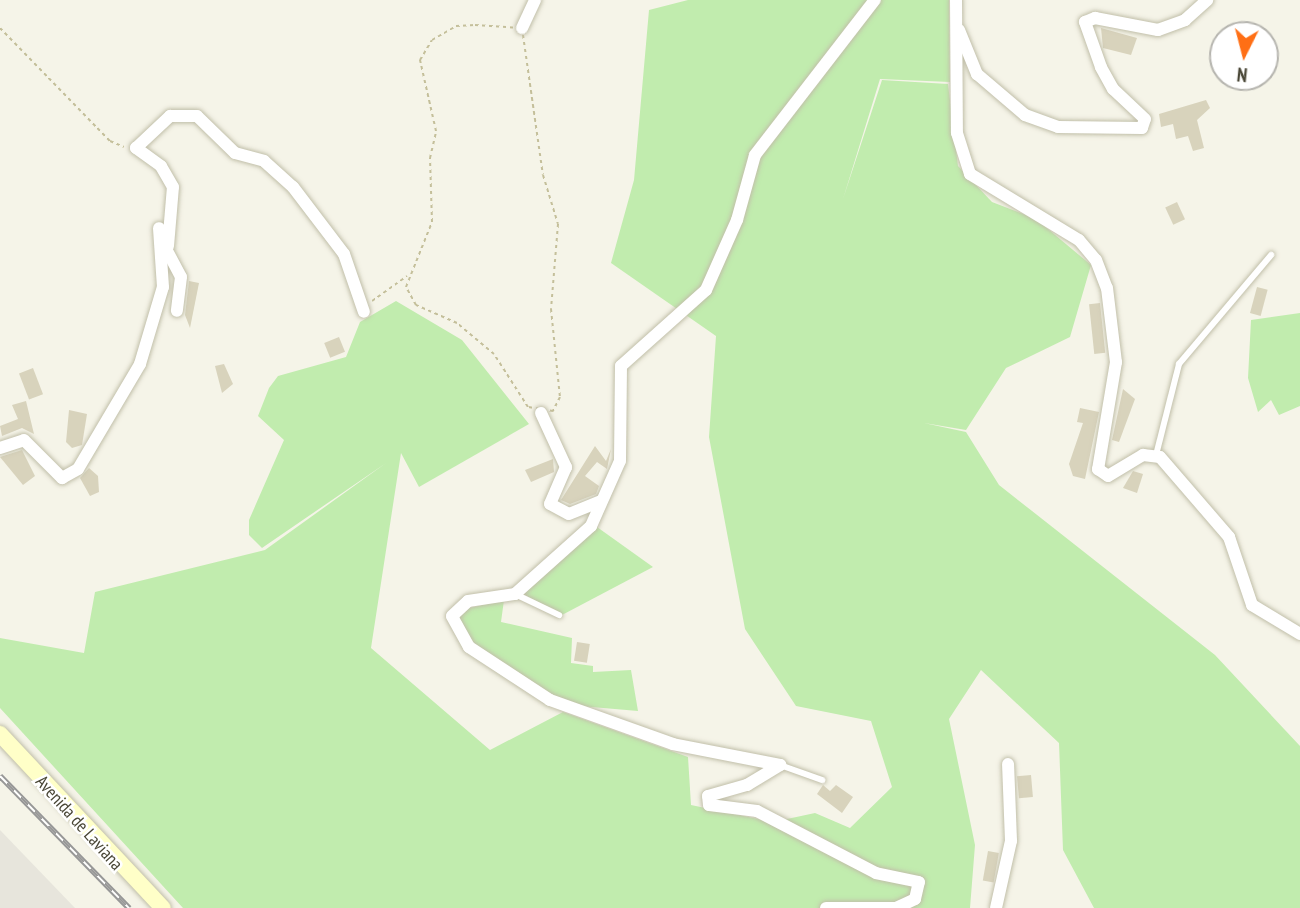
<!DOCTYPE html>
<style>
body{margin:0}
#map{position:relative;width:1300px;height:908px;overflow:hidden;background:#f5f4e8;font-family:"PT Sans Narrow",sans-serif}
div>[style]{position:absolute}
[style*='--x']{left:calc(var(--x)*1px);top:calc(var(--y)*1px);width:calc(var(--w)*1px);rotate:calc(var(--a)*1deg)}
.industrial>*{inset:0;background:#e7e5dc}
.green>*{inset:0;background:#c1ecae}
.building>*{inset:0;background:#d8d3bc;transform-origin:0 0}
.path>*{height:2px;margin-top:-1px;transform-origin:0;background:repeating-linear-gradient(90deg,#c4bf9a 0 3.5px,transparent 0 7px)}
.roads{filter:drop-shadow(0 0 2px #c1bfa9) drop-shadow(0 0 2px #c1bfa9)}
.lane>*{height:6px;margin:-3px;padding:0 3px;transform-origin:3px;border-radius:3px;background:#fff}
.street>*{height:12px;margin:-6px;padding:0 6px;transform-origin:6px;border-radius:6px;background:#fff}
.secondary>*{height:16px;margin:-8px;padding:0 8px;transform-origin:8px;border-radius:8px;background:#ffffc8}
.rail>*{height:6px;margin-top:-3px;transform-origin:0;background:repeating-linear-gradient(90deg,#fff 0 10px,#979797 0 20px);box-sizing:border-box;border-block:2px solid #979797}
span{translate:-50% -50%;white-space:nowrap;text-align:center;line-height:1.15;-webkit-text-stroke:5px #fff;paint-order:stroke}
.street-label{font-size:18px;color:#494636}
.north{position:absolute;left:1209px;top:21px;width:70px;height:70px;box-sizing:border-box;background:#fff;border:2px solid #b6b5af;border-radius:50%;rotate:186deg;font-size:19px;font-weight:700;line-height:28px;text-align:center;color:#494636}
.north::after{content:'';display:block;margin:auto;width:24px;height:32px;background:#ff6f15;clip-path:polygon(50% 0,100% 100%,50% 72%,0 100%)}
</style>
<div id="map">
<div class="industrial">
<i style="clip-path:polygon(0 830px,75px 908px,0 908px)"></i>
</div>
<div class="green">
<i style="clip-path:polygon(688px 0,949px 0,950px 82px,880px 79px,843px 199px,882px 80px,948px 84px,958px 166px,992px 202px,1036px 219px,1091px 265px,1070px 337px,1006px 368px,966px 430px,924px 423px,966px 432px,999px 485px,1215px 655px,1300px 746px,1300px 908px,1094px 908px,1063px 850px,1059px 743px,981px 670px,949px 719px,975px 845px,970px 908px,183px 908px,0 708px,0 638px,84px 653px,95px 592px,265px 550px,386px 463px,262px 548px,249px 535px,249px 520px,284px 440px,258px 416px,269px 388px,278px 376px,346px 357px,360px 322px,396px 301px,462px 340px,529px 424px,419px 487px,401px 453px,371px 648px,490px 750px,563px 712px,688px 757px,691px 805px,773px 822px,815px 813px,850px 828px,892px 787px,871px 721px,796px 706px,745px 629px,709px 437px,716px 336px,611px 263px,634px 180px,649px 10px)"></i>
<i style="clip-path:polygon(1300px 313px,1300px 406px,1279px 415px,1271px 400px,1258px 412px,1248px 378px,1251px 320px)"></i>
<i style="clip-path:polygon(597px 527px,653px 567px,562px 615px,523px 594px)"></i>
<i style="clip-path:polygon(504px 600px,501px 622px,572px 638px,571px 663px,593px 666px,593px 672px,631px 670px,638px 711px,580px 706px,555px 697px,470px 642px,458px 621px,461px 610px)"></i>
</div>
<div class="building">
<i style="clip-path:polygon(1101px 28px,1137px 38px,1131px 55px,1103px 48px)"></i>
<i style="clip-path:polygon(1206px 100px,1210px 108px,1197px 120px,1204px 148px,1193px 151px,1188px 136px,1176px 139px,1173px 124px,1161px 127px,1159px 114px)"></i>
<i style="left:1177px;top:202px;width:19px;height:13px;rotate:65deg"></i>
<i style="clip-path:polygon(189px 281px,199px 283px,190px 328px,185px 315px)"></i>
<i style="left:1257px;top:287px;width:11px;height:27px;rotate:15deg"></i>
<i style="left:1100px;top:303px;width:50px;height:11px;rotate:84deg"></i>
<i style="left:339px;top:337px;width:16px;height:16px;rotate:68deg"></i>
<i style="clip-path:polygon(224px 364px,233px 384px,222px 393px,215px 366px)"></i>
<i style="left:33px;top:368px;width:28px;height:15px;rotate:69deg"></i>
<i style="clip-path:polygon(1123px 389px,1135px 399px,1119px 442px,1112px 440px)"></i>
<i style="clip-path:polygon(26px 401px,34px 434px,22px 428px,2px 436px,0 426px,18px 419px,12px 405px)"></i>
<i style="clip-path:polygon(1080px 408px,1099px 412px,1085px 479px,1073px 476px,1069px 464px,1083px 423px,1077px 422px)"></i>
<i style="clip-path:polygon(69px 410px,87px 414px,82px 445px,72px 448px,66px 442px)"></i>
<i style="clip-path:polygon(595px 446px,606px 461px,611px 449px,607px 469px,597px 462px,585px 476px,599px 486px,596px 494px,570px 504px,561px 500px)"></i>
<i style="clip-path:polygon(22px 450px,35px 476px,23px 485px,0 457px)"></i>
<i style="clip-path:polygon(553px 459px,554px 472px,531px 482px,525px 470px)"></i>
<i style="clip-path:polygon(89px 468px,98px 476px,99px 492px,90px 496px,80px 478px)"></i>
<i style="clip-path:polygon(1133px 471px,1143px 474px,1137px 493px,1123px 488px)"></i>
<i style="left:577px;top:642px;width:13px;height:19px;rotate:9deg"></i>
<i style="left:1031px;top:775px;width:22px;height:14px;rotate:85deg"></i>
<i style="clip-path:polygon(823px 785px,830px 791px,836px 785px,853px 797px,842px 813px,817px 794px)"></i>
<i style="left:988px;top:851px;width:11px;height:30px;rotate:10deg"></i>
</div>
<div class="path">
<i style="--x:475;--y:25;--w:47;--a:3.7"></i>
<i style="--x:522;--y:28;--w:148;--a:81.9"></i>
<i style="--x:543;--y:175;--w:51;--a:73"></i>
<i style="--x:558;--y:224;--w:85;--a:94.7"></i>
<i style="--x:551;--y:309;--w:88;--a:84.2"></i>
<i style="--x:560;--y:397;--w:16;--a:117"></i>
<i style="--x:553;--y:411;--w:25;--a:-171"></i>
<i style="--x:528;--y:407;--w:63;--a:-122.7"></i>
<i style="--x:494;--y:354;--w:48;--a:-140"></i>
<i style="--x:457;--y:323;--w:45;--a:-156.3"></i>
<i style="--x:416;--y:305;--w:21;--a:-119"></i>
<i style="--x:406;--y:287;--w:70;--a:-68.2"></i>
<i style="--x:432;--y:222;--w:64;--a:-91.8"></i>
<i style="--x:430;--y:158;--w:28;--a:-77"></i>
<i style="--x:436;--y:131;--w:73;--a:-102.7"></i>
<i style="--x:420;--y:60;--w:23;--a:-59"></i>
<i style="--x:432;--y:40;--w:28;--a:-30"></i>
<i style="--x:456;--y:26;--w:19;--a:-3"></i>
<i style="--x:0;--y:28;--w:158;--a:45.8"></i>
<i style="--x:110;--y:141;--w:15;--a:23"></i>
<i style="--x:372;--y:301;--w:43;--a:-35.5"></i>
</div>
<div class="roads">
<div class="lane">
<i style="--x:1156;--y:455;--w:94;--a:-75.8"></i>
<i style="--x:1179;--y:364;--w:143;--a:-49.8"></i>
<i style="--x:515;--y:594;--w:49;--a:25.5"></i>
<i style="--x:780;--y:765;--w:45;--a:19.7"></i>
</div>
<div class="street">
<i style="--x:956;--y:0;--w:133;--a:89.6"></i>
<i style="--x:957;--y:133;--w:43;--a:72.4"></i>
<i style="--x:970;--y:174;--w:127;--a:31.2"></i>
<i style="--x:1079;--y:240;--w:26;--a:50"></i>
<i style="--x:1096;--y:260;--w:30;--a:69"></i>
<i style="--x:1107;--y:288;--w:75;--a:83.1"></i>
<i style="--x:1116;--y:362;--w:109;--a:99.5"></i>
<i style="--x:1098;--y:469;--w:12;--a:35"></i>
<i style="--x:1108;--y:476;--w:41;--a:-31"></i>
<i style="--x:1143;--y:455;--w:17;--a:7"></i>
<i style="--x:1160;--y:457;--w:106;--a:49.2"></i>
<i style="--x:1229;--y:537;--w:72;--a:71.3"></i>
<i style="--x:1252;--y:605;--w:56;--a:31.1"></i>
<i style="--x:522;--y:28;--w:31;--a:-65"></i>
<i style="--x:959;--y:30;--w:48;--a:67.8"></i>
<i style="--x:977;--y:74;--w:63;--a:40.5"></i>
<i style="--x:1025;--y:115;--w:35;--a:20"></i>
<i style="--x:1058;--y:127;--w:84;--a:0.7"></i>
<i style="--x:1142;--y:128;--w:9;--a:-72"></i>
<i style="--x:1145;--y:119;--w:44;--a:-136.8"></i>
<i style="--x:1113;--y:89;--w:25;--a:-119"></i>
<i style="--x:1101;--y:67;--w:48;--a:-109.6"></i>
<i style="--x:1085;--y:22;--w:11;--a:-22"></i>
<i style="--x:1095;--y:18;--w:64;--a:10.8"></i>
<i style="--x:1158;--y:30;--w:29;--a:-20"></i>
<i style="--x:1185;--y:20;--w:30;--a:-42"></i>
<i style="--x:164;--y:245;--w:36;--a:62"></i>
<i style="--x:181;--y:277;--w:34;--a:97"></i>
<i style="--x:168;--y:246;--w:59;--a:-85.2"></i>
<i style="--x:173;--y:187;--w:24;--a:-120"></i>
<i style="--x:161;--y:166;--w:31;--a:-144"></i>
<i style="--x:136;--y:148;--w:47;--a:-43.3"></i>
<i style="--x:170;--y:116;--w:27;--a:0"></i>
<i style="--x:197;--y:116;--w:53;--a:44.2"></i>
<i style="--x:235;--y:153;--w:30;--a:15"></i>
<i style="--x:264;--y:161;--w:39;--a:42"></i>
<i style="--x:293;--y:187;--w:84;--a:52.7"></i>
<i style="--x:344;--y:254;--w:61;--a:71"></i>
<i style="--x:541;--y:413;--w:60;--a:65.2"></i>
<i style="--x:566;--y:467;--w:40;--a:113.4"></i>
<i style="--x:550;--y:504;--w:21;--a:28"></i>
<i style="--x:569;--y:514;--w:35;--a:-22"></i>
<i style="--x:0;--y:448;--w:25;--a:-18"></i>
<i style="--x:24;--y:440;--w:54;--a:45"></i>
<i style="--x:62;--y:478;--w:18;--a:-29"></i>
<i style="--x:78;--y:469;--w:122;--a:-59.4"></i>
<i style="--x:140;--y:364;--w:80;--a:-73.4"></i>
<i style="--x:163;--y:287;--w:59;--a:-93.9"></i>
<i style="--x:826;--y:908;--w:70;--a:0"></i>
<i style="--x:896;--y:908;--w:21;--a:-25"></i>
<i style="--x:915;--y:899;--w:17;--a:-77"></i>
<i style="--x:919;--y:882;--w:44;--a:-168.2"></i>
<i style="--x:876;--y:873;--w:134;--a:-152.5"></i>
<i style="--x:757;--y:811;--w:48;--a:-172.9"></i>
<i style="--x:709;--y:805;--w:9;--a:-96"></i>
<i style="--x:708;--y:796;--w:41;--a:-15.8"></i>
<i style="--x:747;--y:785;--w:39;--a:-31"></i>
<i style="--x:780;--y:765;--w:109;--a:-168.9"></i>
<i style="--x:673;--y:744;--w:131;--a:-160.3"></i>
<i style="--x:550;--y:700;--w:97;--a:-146.8"></i>
<i style="--x:469;--y:647;--w:35;--a:-119"></i>
<i style="--x:452;--y:616;--w:22;--a:-43"></i>
<i style="--x:468;--y:601;--w:48;--a:-8.5"></i>
<i style="--x:515;--y:594;--w:102;--a:-41.8"></i>
<i style="--x:591;--y:526;--w:71;--a:-66"></i>
<i style="--x:620;--y:461;--w:95;--a:-89.4"></i>
<i style="--x:621;--y:366;--w:114;--a:-41.8"></i>
<i style="--x:706;--y:290;--w:77;--a:-66.1"></i>
<i style="--x:737;--y:220;--w:67;--a:-74.5"></i>
<i style="--x:755;--y:155;--w:196;--a:-52.3"></i>
<i style="--x:996;--y:908;--w:69;--a:-77.4"></i>
<i style="--x:1011;--y:841;--w:77;--a:-92.2"></i>
</div>
<div class="secondary">
<i style="--x:0;--y:734;--w:238;--a:46.9"></i>
</div>
</div>
<div class="rail">
<i style="--x:0;--y:776;--w:185;--a:45.7"></i>
</div>
<div class="street-label">
<span style="left:79px;top:823px;rotate:48deg">Avenida de Laviana</span>
</div>
<div class="north">N</div>
</div>
